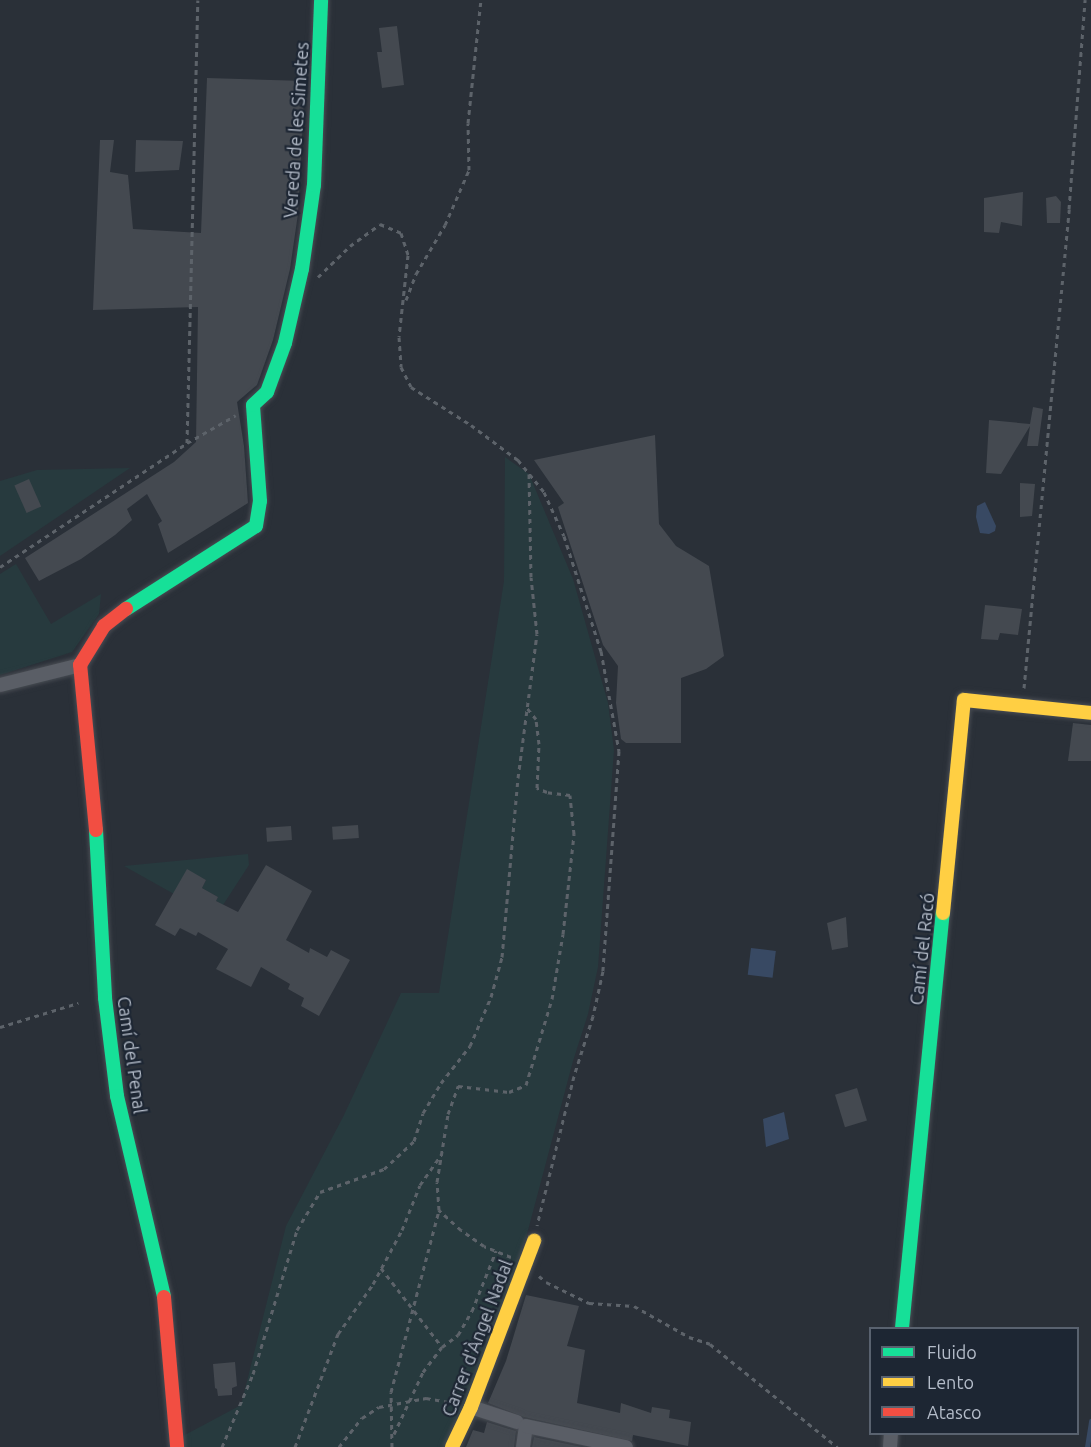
<!DOCTYPE html>
<meta charset="utf-8">
<style>
body{margin:0}
#map{position:relative;width:1091px;height:1447px;overflow:hidden;background:#2a3038;font-family:Ubuntu,sans-serif}
div>[style]{position:absolute}
[style*='--x']{left:calc(var(--x)*1px);top:calc(var(--y)*1px);width:calc(var(--w)*1px);rotate:calc(var(--a)*1deg)}
.green>*{inset:0;background:#273a3e}
.water>*{inset:0;background:#384963;transform-origin:0 0}
.stream>*{height:4.5px;margin:-2.25px;padding:0 2.25px;transform-origin:2.25px;border-radius:2.25px;background:#384963}
.building>*{inset:0;background:#444950;transform-origin:0 0}
.path>*{height:3px;margin-top:-1.5px;transform-origin:0;background:repeating-linear-gradient(90deg,#5d636a 0 4.5px,transparent 0 9px)}
.roads{filter:drop-shadow(0 0 2px #484c53) drop-shadow(0 0 2px #484c53)}
.street>*{height:14px;margin:-7px;padding:0 7px;transform-origin:7px;border-radius:7px;background:#5a5e66}
.fast>*{height:14px;margin:-7px;padding:0 7px;transform-origin:7px;border-radius:7px;background:#16e098}
.slow>*{height:14px;margin:-7px;padding:0 7px;transform-origin:7px;border-radius:7px;background:#ffcf43}
.jam>*{height:14px;margin:-7px;padding:0 7px;transform-origin:7px;border-radius:7px;background:#f24e42}
span{translate:-50% -50%;white-space:nowrap;text-align:center;line-height:1.15;-webkit-text-stroke:4.5px #1d2633;paint-order:stroke}
.street-label{font-size:18px;color:#b4bcc9}
.legend{position:absolute;left:869px;top:1327px;width:210px;height:108px;box-sizing:border-box;background:#1d2633;border:2px solid #59626f;margin:0;padding:8px 10px;list-style:none;font-size:18px;color:#b4bcc9}
.legend li{display:flex;align-items:center;gap:12px;height:30px}
.legend b{width:30px;border:2px solid #59626f}
</style>
<div id="map">
<div class="green">
<i style="clip-path:polygon(505px 457px,529px 474px,573px 579px,608px 703px,614px 750px,598px 967px,588px 1014px,573px 1061px,527px 1234px,476px 1393px,446px 1447px,183px 1447px,183px 1436px,241px 1405px,286px 1226px,344px 1115px,401px 993px,439px 993px,504px 581px)"></i>
<i style="clip-path:polygon(130px 468px,0 556px,0 481px,37px 470px)"></i>
<i style="clip-path:polygon(16px 564px,51px 624px,101px 594px,99px 614px,72px 652px,0 675px,0 574px)"></i>
<i style="clip-path:polygon(248px 854px,249px 865px,223px 905px,216px 901px,218px 897px,202px 888px,206px 880px,187px 870px,174px 894px,124px 866px)"></i>
</div>
<div class="water">
<i style="clip-path:polygon(985px 502px,996px 526px,995px 531px,989px 534px,980px 533px,976px 517px,977px 506px)"></i>
<i style="left:751px;top:948px;width:25px;height:27px;rotate:7deg"></i>
<i style="clip-path:polygon(784px 1112px,789px 1139px,766px 1147px,763px 1119px)"></i>
</div>
<div class="stream">
<i style="--x:1087;--y:1447;--w:26;--a:-81"></i>
</div>
<div class="building">
<i style="clip-path:polygon(397px 26px,404px 85px,382px 88px,377px 52px,382px 52px,379px 28px)"></i>
<i style="clip-path:polygon(207px 78px,305px 81px,298px 214px,290px 269px,273px 340px,257px 385px,237px 402px,244px 446px,248px 503px,168px 553px,158px 524px,162px 521px,147px 494px,127px 509px,132px 520px,115px 535px,81px 559px,39px 581px,25px 558px,174px 462px,196px 442px,198px 307px,93px 310px,100px 140px,114px 140px,110px 172px,128px 175px,133px 229px,201px 233px)"></i>
<i style="clip-path:polygon(136px 140px,183px 141px,179px 170px,135px 172px)"></i>
<i style="clip-path:polygon(1023px 192px,1022px 226px,1001px 222px,999px 233px,984px 232px,984px 198px)"></i>
<i style="clip-path:polygon(1056px 196px,1061px 202px,1060px 223px,1047px 223px,1046px 198px)"></i>
<i style="clip-path:polygon(1033px 407px,1043px 409px,1038px 446px,1027px 446px,1030px 426px,1001px 474px,986px 473px,989px 420px,1030px 424px)"></i>
<i style="clip-path:polygon(655px 435px,659px 524px,676px 546px,709px 566px,724px 656px,706px 669px,681px 678px,681px 743px,626px 743px,621px 739px,616px 703px,618px 666px,603px 645px,558px 507px,564px 503px,534px 460px)"></i>
<i style="left:29px;top:479px;width:30px;height:16px;rotate:66deg"></i>
<i style="clip-path:polygon(1020px 483px,1035px 484px,1032px 516px,1020px 517px)"></i>
<i style="clip-path:polygon(985px 605px,1022px 609px,1018px 635px,1000px 633px,998px 640px,981px 639px)"></i>
<i style="clip-path:polygon(1073px 723px,1091px 725px,1091px 761px,1068px 761px)"></i>
<i style="left:358px;top:825px;width:13px;height:26px;rotate:86deg"></i>
<i style="left:291px;top:826px;width:14px;height:25px;rotate:86deg"></i>
<i style="clip-path:polygon(266px 865px,312px 891px,286px 940px,309px 953px,310px 948px,327px 957px,331px 950px,350px 960px,319px 1016px,301px 1006px,304px 998px,288px 989px,290px 984px,261px 967px,251px 987px,216px 969px,228px 949px,198px 932px,196px 936px,180px 928px,175px 936px,155px 925px,187px 869px,206px 880px,202px 888px,218px 897px,216px 901px,238px 912px)"></i>
<i style="clip-path:polygon(846px 917px,848px 947px,832px 950px,827px 923px)"></i>
<i style="left:857px;top:1088px;width:34px;height:23px;rotate:73deg"></i>
<i style="clip-path:polygon(526px 1295px,579px 1306px,567px 1346px,585px 1350px,577px 1403px,620px 1413px,621px 1403px,651px 1413px,652px 1407px,670px 1410px,669px 1418px,691px 1422px,688px 1446px,633px 1435px,632px 1441px,524px 1417px,488px 1403px,506px 1361px)"></i>
<i style="clip-path:polygon(235px 1362px,237px 1386px,232px 1388px,232px 1395px,218px 1396px,217px 1389px,215px 1388px,213px 1364px)"></i>
<i style="clip-path:polygon(487px 1422px,516px 1431px,514px 1447px,466px 1447px,473px 1430px,484px 1433px)"></i>
<i style="clip-path:polygon(534px 1437px,582px 1447px,532px 1447px)"></i>
</div>
<div class="path">
<i style="--x:318;--y:277;--w:45;--a:-44.1"></i>
<i style="--x:350;--y:246;--w:37;--a:-36"></i>
<i style="--x:380;--y:224;--w:23;--a:23"></i>
<i style="--x:401;--y:233;--w:23;--a:72"></i>
<i style="--x:408;--y:255;--w:82;--a:96.3"></i>
<i style="--x:399;--y:337;--w:30;--a:86"></i>
<i style="--x:401;--y:367;--w:22;--a:63"></i>
<i style="--x:411;--y:387;--w:71;--a:32.3"></i>
<i style="--x:471;--y:425;--w:59;--a:36.7"></i>
<i style="--x:518;--y:460;--w:41;--a:50.9"></i>
<i style="--x:544;--y:492;--w:48;--a:65.6"></i>
<i style="--x:564;--y:536;--w:121;--a:72.2"></i>
<i style="--x:601;--y:651;--w:102;--a:79.8"></i>
<i style="--x:619;--y:751;--w:221;--a:94.2"></i>
<i style="--x:603;--y:971;--w:46;--a:102.5"></i>
<i style="--x:593;--y:1016;--w:63;--a:107.6"></i>
<i style="--x:574;--y:1076;--w:154;--a:103.9"></i>
<i style="--x:406;--y:300;--w:28;--a:-69"></i>
<i style="--x:416;--y:274;--w:57;--a:-59.4"></i>
<i style="--x:445;--y:225;--w:60;--a:-66.4"></i>
<i style="--x:469;--y:170;--w:47;--a:-91.2"></i>
<i style="--x:468;--y:123;--w:124;--a:-84"></i>
<i style="--x:187;--y:443;--w:443;--a:-88.6"></i>
<i style="--x:0;--y:567;--w:224;--a:-33.5"></i>
<i style="--x:187;--y:443;--w:56;--a:-29.7"></i>
<i style="--x:1024;--y:688;--w:481;--a:-84.6"></i>
<i style="--x:1069;--y:209;--w:210;--a:-85.6"></i>
<i style="--x:0;--y:1027;--w:82;--a:-17.1"></i>
<i style="--x:511;--y:1257;--w:29;--a:-158"></i>
<i style="--x:484;--y:1246;--w:28;--a:-145"></i>
<i style="--x:461;--y:1230;--w:30;--a:-138"></i>
<i style="--x:439;--y:1210;--w:28;--a:-94"></i>
<i style="--x:437;--y:1182;--w:69;--a:-80.8"></i>
<i style="--x:448;--y:1114;--w:30;--a:-70"></i>
<i style="--x:458;--y:1086;--w:51;--a:6.7"></i>
<i style="--x:509;--y:1092;--w:18;--a:-22"></i>
<i style="--x:526;--y:1085;--w:90;--a:-73.2"></i>
<i style="--x:552;--y:999;--w:66;--a:-80.4"></i>
<i style="--x:563;--y:934;--w:101;--a:-83.7"></i>
<i style="--x:574;--y:834;--w:39;--a:-96"></i>
<i style="--x:570;--y:795;--w:23;--a:-173"></i>
<i style="--x:547;--y:792;--w:11;--a:-158"></i>
<i style="--x:537;--y:788;--w:44;--a:-87.4"></i>
<i style="--x:539;--y:744;--w:25;--a:-97"></i>
<i style="--x:536;--y:719;--w:14;--a:-129"></i>
<i style="--x:381;--y:1268;--w:100;--a:52.3"></i>
<i style="--x:442;--y:1347;--w:20;--a:-37"></i>
<i style="--x:458;--y:1335;--w:28;--a:-60"></i>
<i style="--x:472;--y:1311;--w:65;--a:-68.2"></i>
<i style="--x:539;--y:1276;--w:9;--a:41"></i>
<i style="--x:546;--y:1282;--w:48;--a:26"></i>
<i style="--x:589;--y:1303;--w:45;--a:3.8"></i>
<i style="--x:634;--y:1306;--w:63;--a:29.4"></i>
<i style="--x:689;--y:1337;--w:22;--a:18"></i>
<i style="--x:710;--y:1344;--w:164;--a:39"></i>
<i style="--x:394;--y:1434;--w:68;--a:-64.9"></i>
<i style="--x:423;--y:1372;--w:31;--a:-53"></i>
<i style="--x:222;--y:1447;--w:79;--a:-67"></i>
<i style="--x:253;--y:1374;--w:151;--a:-73"></i>
<i style="--x:297;--y:1230;--w:44;--a:-58.8"></i>
<i style="--x:320;--y:1192;--w:68;--a:-19.8"></i>
<i style="--x:384;--y:1169;--w:41;--a:-43"></i>
<i style="--x:414;--y:1141;--w:29;--a:-72"></i>
<i style="--x:423;--y:1113;--w:35;--a:-59"></i>
<i style="--x:441;--y:1083;--w:47;--a:-51.9"></i>
<i style="--x:470;--y:1046;--w:53;--a:-66.8"></i>
<i style="--x:491;--y:997;--w:41;--a:-74.6"></i>
<i style="--x:502;--y:957;--w:180;--a:-84.9"></i>
<i style="--x:518;--y:778;--w:145;--a:-82.5"></i>
<i style="--x:537;--y:634;--w:57;--a:-96"></i>
<i style="--x:531;--y:577;--w:103;--a:-91.1"></i>
<i style="--x:295;--y:1447;--w:121;--a:-69.2"></i>
<i style="--x:338;--y:1334;--w:61;--a:-55"></i>
<i style="--x:373;--y:1284;--w:61;--a:-61.8"></i>
<i style="--x:402;--y:1230;--w:48;--a:-68.2"></i>
<i style="--x:420;--y:1185;--w:37;--a:-55"></i>
<i style="--x:339;--y:1447;--w:37;--a:-52"></i>
<i style="--x:362;--y:1418;--w:20;--a:-33"></i>
<i style="--x:379;--y:1407;--w:48;--a:-10.8"></i>
<i style="--x:426;--y:1398;--w:28;--a:10"></i>
<i style="--x:392;--y:1447;--w:55;--a:-91"></i>
<i style="--x:391;--y:1392;--w:188;--a:-75.2"></i>
</div>
<div class="roads">
<div class="street">
<i style="--x:0;--y:685;--w:82;--a:-14"></i>
<i style="--x:471;--y:1407;--w:48;--a:18.1"></i>
<i style="--x:523;--y:1447;--w:21;--a:-82"></i>
<i style="--x:526;--y:1426;--w:102;--a:11.9"></i>
<i style="--x:890;--y:1447;--w:13;--a:-86"></i>
</div>
<div class="fast">
<i style="--x:126;--y:609;--w:154;--a:-32.6"></i>
<i style="--x:256;--y:526;--w:25;--a:-81"></i>
<i style="--x:260;--y:501;--w:96;--a:-94.2"></i>
<i style="--x:253;--y:405;--w:19;--a:-43"></i>
<i style="--x:267;--y:392;--w:52;--a:-69.8"></i>
<i style="--x:285;--y:343;--w:76;--a:-77.1"></i>
<i style="--x:302;--y:269;--w:85;--a:-81.9"></i>
<i style="--x:314;--y:185;--w:185;--a:-87.8"></i>
<i style="--x:96;--y:830;--w:168;--a:86.9"></i>
<i style="--x:105;--y:998;--w:99;--a:83"></i>
<i style="--x:117;--y:1096;--w:206;--a:76.8"></i>
<i style="--x:902;--y:1328;--w:417;--a:-84.4"></i>
</div>
<div class="slow">
<i style="--x:943;--y:913;--w:214;--a:-84.4"></i>
<i style="--x:964;--y:700;--w:128;--a:5.8"></i>
<i style="--x:452;--y:1447;--w:44;--a:-64.6"></i>
<i style="--x:471;--y:1407;--w:178;--a:-69.2"></i>
</div>
<div class="jam">
<i style="--x:96;--y:830;--w:166;--a:-95.5"></i>
<i style="--x:80;--y:665;--w:46;--a:-58.4"></i>
<i style="--x:104;--y:626;--w:28;--a:-38"></i>
<i style="--x:164;--y:1297;--w:151;--a:85"></i>
</div>
</div>
<div class="street-label">
<span style="left:296px;top:130px;rotate:-86deg">Vereda de les Simetes</span>
<span style="left:922px;top:949px;rotate:-84deg">Camí del Racó</span>
<span style="left:132px;top:1055px;rotate:82deg">Camí del Penal</span>
<span style="left:477px;top:1338px;rotate:-69deg">Carrer d'Àngel Nadal</span>
</div>
<ul class="legend">
<li><b style="height:8px;background:#16e098"></b>Fluido</li>
<li><b style="height:8px;background:#ffcf43"></b>Lento</li>
<li><b style="height:8px;background:#f24e42"></b>Atasco</li>
</ul>
</div>
